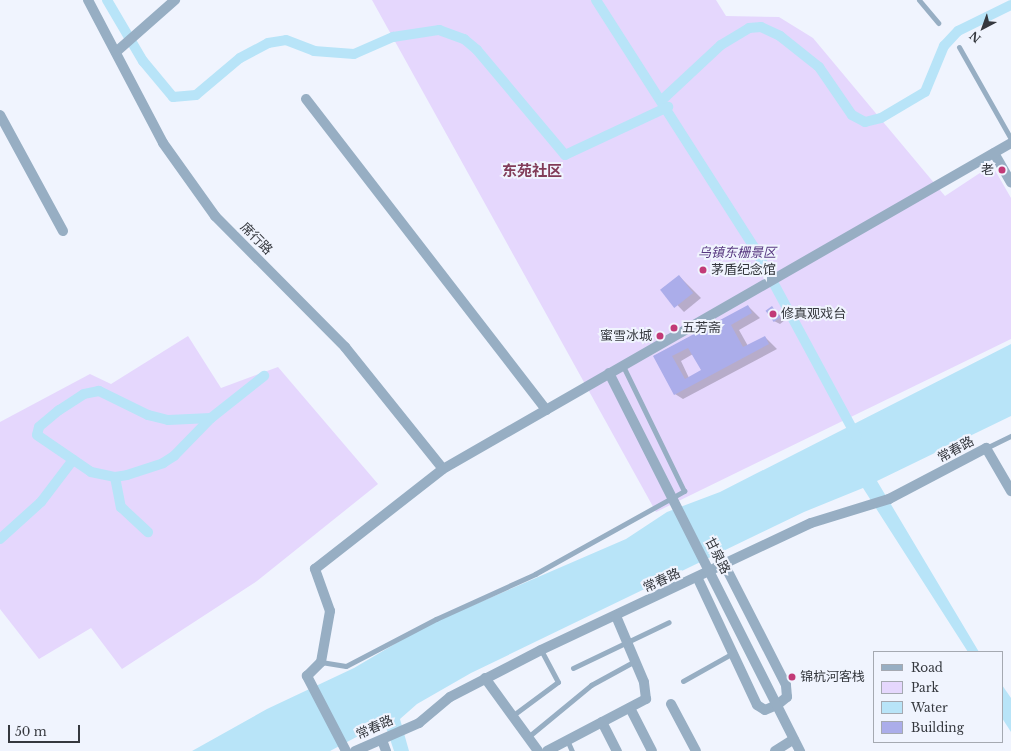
<!DOCTYPE html>
<meta charset="utf-8">
<style>
body{margin:0}
#map{position:relative;width:1011px;height:751px;overflow:hidden;background:#f0f4fe;font-family:"Libre Baskerville","Noto Sans SC",serif}
div>[style]{position:absolute}
[style*='--x']{left:calc(var(--x)*1px);top:calc(var(--y)*1px);width:calc(var(--w)*1px);rotate:calc(var(--a)*1deg)}
.green>*{inset:0;background:#e5d7fd}
.water>*{inset:0;background:#b8e4f8}
.shadow>*{inset:0;background:#0003}
.canal>*{height:10px;margin:-5px;padding:0 5px;transform-origin:5px;border-radius:5px;background:#b8e4f8}
.building>*{inset:0;background:#abadea;transform-origin:0 0}
.service>*{height:5px;margin:-2.5px;padding:0 2.5px;transform-origin:2.5px;border-radius:2.5px;background:#97aec3}
.minor>*{height:10px;margin:-5px;padding:0 5px;transform-origin:5px;border-radius:5px;background:#97aec3}
.tertiary>*{height:10px;margin:-5px;padding:0 5px;transform-origin:5px;border-radius:5px;background:#97aec3}
.dots>*{width:11px;height:11px;translate:-50% -50%;box-sizing:border-box;border:2px solid #f0f4fe;border-radius:50%}
span{translate:-50% -50%;white-space:nowrap;text-align:center;line-height:1.15;-webkit-text-stroke:4px #f0f4fe;paint-order:stroke}
.poi-label{font-size:13px;color:#35383e}
.right{translate:-100% -50%;text-align:right}
.left{translate:0 -50%;text-align:left}
.street-label{font-size:13px;color:#35383e}
.park-label{font-size:13px;color:#573880;font-style:italic}
.quarter-label{font-size:15px;color:#813c58;font-weight:700}
.legend{position:absolute;left:873px;top:651px;width:130px;height:92px;box-sizing:border-box;background:#f0f4fe;border:1px solid #a5a9b1;margin:0;padding:5px 7px;list-style:none;font-size:12px;color:#35383e}
.legend li{display:flex;align-items:center;gap:8px;height:20px}
.legend b{width:20px;border:1px solid #a5a9b1}
.north{position:absolute;left:963px;top:8px;width:40px;height:40px;-webkit-text-stroke:3px #f0f4fe;paint-order:stroke;rotate:221deg;font-size:11px;font-weight:700;line-height:16px;text-align:center;color:#35383e}
.north::after{content:'';display:block;margin:auto;width:14px;height:18px;background:#35383e;clip-path:polygon(50% 0,100% 100%,50% 72%,0 100%)}
.scale{position:absolute;left:8px;top:725px;width:72px;height:18px;box-sizing:border-box;border:2px solid #35383e;border-top:0;padding-left:5px;font-size:12px;line-height:14px;white-space:nowrap;color:#35383e;-webkit-text-stroke:3px #f0f4fe;paint-order:stroke}
</style>
<div id="map">
<div class="green">
<i style="clip-path:polygon(372px 0,716px 0,726px 16px,779px 17px,813px 38px,945px 196px,992px 165px,1011px 198px,1011px 339px,656px 512px)"></i>
<i style="clip-path:polygon(188px 336px,221px 388px,278px 367px,378px 484px,257px 581px,122px 669px,91px 628px,39px 659px,0 609px,0 422px,90px 374px,111px 384px)"></i>
</div>
<div class="water">
<i style="clip-path:polygon(1011px 344px,1011px 416px,877px 481px,979px 652px,968px 652px,863px 488px,804px 512px,471px 673px,417px 704px,400px 719px,409px 751px,394px 751px,386px 727px,381px 724px,330px 751px,192px 751px,267px 709px,354px 668px,427px 625px,626px 539px,667px 512px,720px 492px)"></i>
<i style="clip-path:polygon(1002px 685px,1011px 698px,1011px 732px,1002px 718px)"></i>
</div>
<div class="shadow">
<i style="clip-path:polygon(679px 276px,701px 298px,684px 312px,662px 289px)"></i>
<i style="clip-path:polygon(evenodd,748px 306px,760px 318px,739px 330px,748px 346px,765px 337px,777px 349px,683px 399px,675px 394px,654px 356px,748px 306px,693px 354px,702px 371px,689px 378px,681px 361px,693px 354px)"></i>
<i style="clip-path:polygon(772px 308px,785px 320px,780px 324px,774px 321px)"></i>
</div>
<div class="canal">
<i style="--x:107;--y:0;--w:71;--a:59.5"></i>
<i style="--x:143;--y:61;--w:47;--a:50.2"></i>
<i style="--x:173;--y:97;--w:23;--a:-5"></i>
<i style="--x:196;--y:95;--w:57;--a:-40.1"></i>
<i style="--x:240;--y:58;--w:32;--a:-28"></i>
<i style="--x:268;--y:43;--w:18;--a:-9"></i>
<i style="--x:286;--y:40;--w:30;--a:21"></i>
<i style="--x:314;--y:51;--w:40;--a:4.3"></i>
<i style="--x:354;--y:54;--w:43;--a:-23.6"></i>
<i style="--x:393;--y:37;--w:47;--a:-8.7"></i>
<i style="--x:439;--y:30;--w:27;--a:20"></i>
<i style="--x:464;--y:39;--w:17;--a:40"></i>
<i style="--x:477;--y:50;--w:137;--a:50"></i>
<i style="--x:565;--y:155;--w:114;--a:-25"></i>
<i style="--x:596;--y:0;--w:293;--a:57.4"></i>
<i style="--x:754;--y:247;--w:215;--a:61.6"></i>
<i style="--x:663;--y:99;--w:79;--a:-43"></i>
<i style="--x:721;--y:45;--w:33;--a:-31"></i>
<i style="--x:749;--y:28;--w:12;--a:-5"></i>
<i style="--x:761;--y:27;--w:21;--a:25"></i>
<i style="--x:780;--y:36;--w:50;--a:38.5"></i>
<i style="--x:819;--y:67;--w:58;--a:55.5"></i>
<i style="--x:852;--y:115;--w:15;--a:28"></i>
<i style="--x:865;--y:122;--w:16;--a:-14"></i>
<i style="--x:881;--y:118;--w:51;--a:-30.6"></i>
<i style="--x:925;--y:92;--w:50;--a:-67.6"></i>
<i style="--x:944;--y:46;--w:21;--a:-47"></i>
<i style="--x:958;--y:31;--w:59;--a:-26.1"></i>
<i style="--x:211;--y:418;--w:43;--a:177.3"></i>
<i style="--x:168;--y:420;--w:21;--a:-166"></i>
<i style="--x:148;--y:415;--w:55;--a:-153.9"></i>
<i style="--x:99;--y:391;--w:15;--a:169"></i>
<i style="--x:84;--y:394;--w:30;--a:147"></i>
<i style="--x:59;--y:410;--w:26;--a:140"></i>
<i style="--x:39;--y:427;--w:8;--a:104"></i>
<i style="--x:37;--y:435;--w:65;--a:34.4"></i>
<i style="--x:91;--y:472;--w:25;--a:12"></i>
<i style="--x:115;--y:477;--w:12;--a:-9"></i>
<i style="--x:127;--y:475;--w:38;--a:-18"></i>
<i style="--x:163;--y:463;--w:13;--a:-32"></i>
<i style="--x:174;--y:456;--w:53;--a:-45.8"></i>
<i style="--x:211;--y:418;--w:68;--a:-38.4"></i>
<i style="--x:115;--y:477;--w:31;--a:79"></i>
<i style="--x:121;--y:507;--w:37;--a:43"></i>
<i style="--x:0;--y:539;--w:55;--a:-42.1"></i>
<i style="--x:41;--y:502;--w:53;--a:-52.7"></i>
</div>
<div class="building">
<i style="left:679px;top:275px;width:23px;height:24px;rotate:52deg"></i>
<i style="clip-path:polygon(evenodd,748px 305px,752px 313px,731px 325px,743px 347px,765px 336px,769px 344px,674px 395px,653px 356px,748px 305px,688px 348px,701px 370px,685px 379px,672px 356px,688px 348px)"></i>
<i style="left:772px;top:306px;width:14px;height:8px;rotate:54deg"></i>
</div>
<div class="service">
<i style="--x:919;--y:0;--w:30;--a:50"></i>
<i style="--x:959;--y:47;--w:106;--a:60.5"></i>
<i style="--x:986;--y:448;--w:28;--a:-26"></i>
<i style="--x:321;--y:662;--w:25;--a:9"></i>
<i style="--x:346;--y:666;--w:102;--a:-27.6"></i>
<i style="--x:436;--y:619;--w:109;--a:-24.4"></i>
<i style="--x:535;--y:574;--w:171;--a:-29.1"></i>
<i style="--x:684;--y:491;--w:139;--a:-116"></i>
<i style="--x:573;--y:668;--w:106;--a:-25.6"></i>
<i style="--x:683;--y:681;--w:57;--a:-29.2"></i>
<i style="--x:512;--y:716;--w:57;--a:-36.5"></i>
<i style="--x:558;--y:682;--w:36;--a:-118"></i>
<i style="--x:528;--y:737;--w:82;--a:-39.5"></i>
<i style="--x:591;--y:685;--w:50;--a:-28.6"></i>
<i style="--x:567;--y:740;--w:12;--a:66"></i>
</div>
<div class="minor">
<i style="--x:116;--y:52;--w:79;--a:-41.4"></i>
<i style="--x:306;--y:99;--w:393;--a:52.3"></i>
<i style="--x:0;--y:115;--w:132;--a:61.5"></i>
<i style="--x:994;--y:153;--w:34;--a:60"></i>
<i style="--x:698;--y:579;--w:139;--a:64.9"></i>
<i style="--x:757;--y:705;--w:9;--a:32"></i>
<i style="--x:765;--y:710;--w:13;--a:-23"></i>
<i style="--x:777;--y:705;--w:13;--a:-39"></i>
<i style="--x:787;--y:697;--w:12;--a:-95"></i>
<i style="--x:786;--y:685;--w:134;--a:-117.1"></i>
<i style="--x:485;--y:678;--w:90;--a:54"></i>
<i style="--x:671;--y:704;--w:53;--a:62"></i>
<i style="--x:630;--y:708;--w:48;--a:62.9"></i>
<i style="--x:602;--y:722;--w:33;--a:63"></i>
<i style="--x:382;--y:740;--w:12;--a:70"></i>
<i style="--x:355;--y:751;--w:70;--a:-23.6"></i>
<i style="--x:419;--y:723;--w:40;--a:-40"></i>
<i style="--x:450;--y:697;--w:102;--a:-27.3"></i>
<i style="--x:541;--y:650;--w:298;--a:-25.2"></i>
<i style="--x:811;--y:523;--w:82;--a:-17.1"></i>
<i style="--x:889;--y:499;--w:110;--a:-27.7"></i>
<i style="--x:986;--y:448;--w:50;--a:59.8"></i>
<i style="--x:547;--y:751;--w:112;--a:-27.7"></i>
<i style="--x:646;--y:699;--w:17;--a:-97"></i>
<i style="--x:644;--y:682;--w:72;--a:-113"></i>
<i style="--x:775;--y:751;--w:22;--a:-32"></i>
</div>
<div class="tertiary">
<i style="--x:88;--y:0;--w:161;--a:62.3"></i>
<i style="--x:163;--y:143;--w:90;--a:54.5"></i>
<i style="--x:215;--y:216;--w:185;--a:45.2"></i>
<i style="--x:345;--y:347;--w:156;--a:51.2"></i>
<i style="--x:609;--y:373;--w:424;--a:63.2"></i>
<i style="--x:346;--y:751;--w:85;--a:-117.5"></i>
<i style="--x:307;--y:676;--w:20;--a:-45"></i>
<i style="--x:321;--y:662;--w:52;--a:-80"></i>
<i style="--x:330;--y:611;--w:45;--a:-109.7"></i>
<i style="--x:315;--y:569;--w:162;--a:-38"></i>
<i style="--x:443;--y:469;--w:655;--a:-29.85"></i>
</div>
<div class="dots">
<i style="left:1002px;top:170px;background:#c23a77"></i>
<i style="left:703px;top:270px;background:#c23a77"></i>
<i style="left:773px;top:314px;background:#c23a77"></i>
<i style="left:674px;top:328px;background:#c23a77"></i>
<i style="left:660px;top:336px;background:#c23a77"></i>
<i style="left:792px;top:677px;background:#c23a77"></i>
</div>
<div class="poi-label">
<span class="right" style="left:994px;top:170px">老</span>
<span class="left" style="left:711px;top:270px">茅盾纪念馆</span>
<span class="left" style="left:781px;top:314px">修真观戏台</span>
<span class="left" style="left:682px;top:328px">五芳斋</span>
<span class="right" style="left:652px;top:336px">蜜雪冰城</span>
<span class="left" style="left:800px;top:677px">锦杭河客栈</span>
</div>
<div class="street-label">
<span style="left:256px;top:239px;rotate:45deg">席行路</span>
<span style="left:956px;top:450px;rotate:-29deg">常春路</span>
<span style="left:717px;top:556px;rotate:63deg">甘泉路</span>
<span style="left:662px;top:581px;rotate:-25deg">常春路</span>
<span style="left:375px;top:728px;rotate:-24deg">常春路</span>
</div>
<div class="park-label">
<span style="left:737px;top:253px">乌镇东栅景区</span>
</div>
<div class="quarter-label">
<span style="left:532px;top:171px">东苑社区</span>
</div>
<ul class="legend">
<li><b style="height:5px;background:#97aec3"></b>Road</li>
<li><b style="height:11px;background:#e5d7fd"></b>Park</li>
<li><b style="height:11px;background:#b8e4f8"></b>Water</li>
<li><b style="height:11px;background:#abadea"></b>Building</li>
</ul>
<div class="north">N</div>
<div class="scale">50 m</div>
</div>
